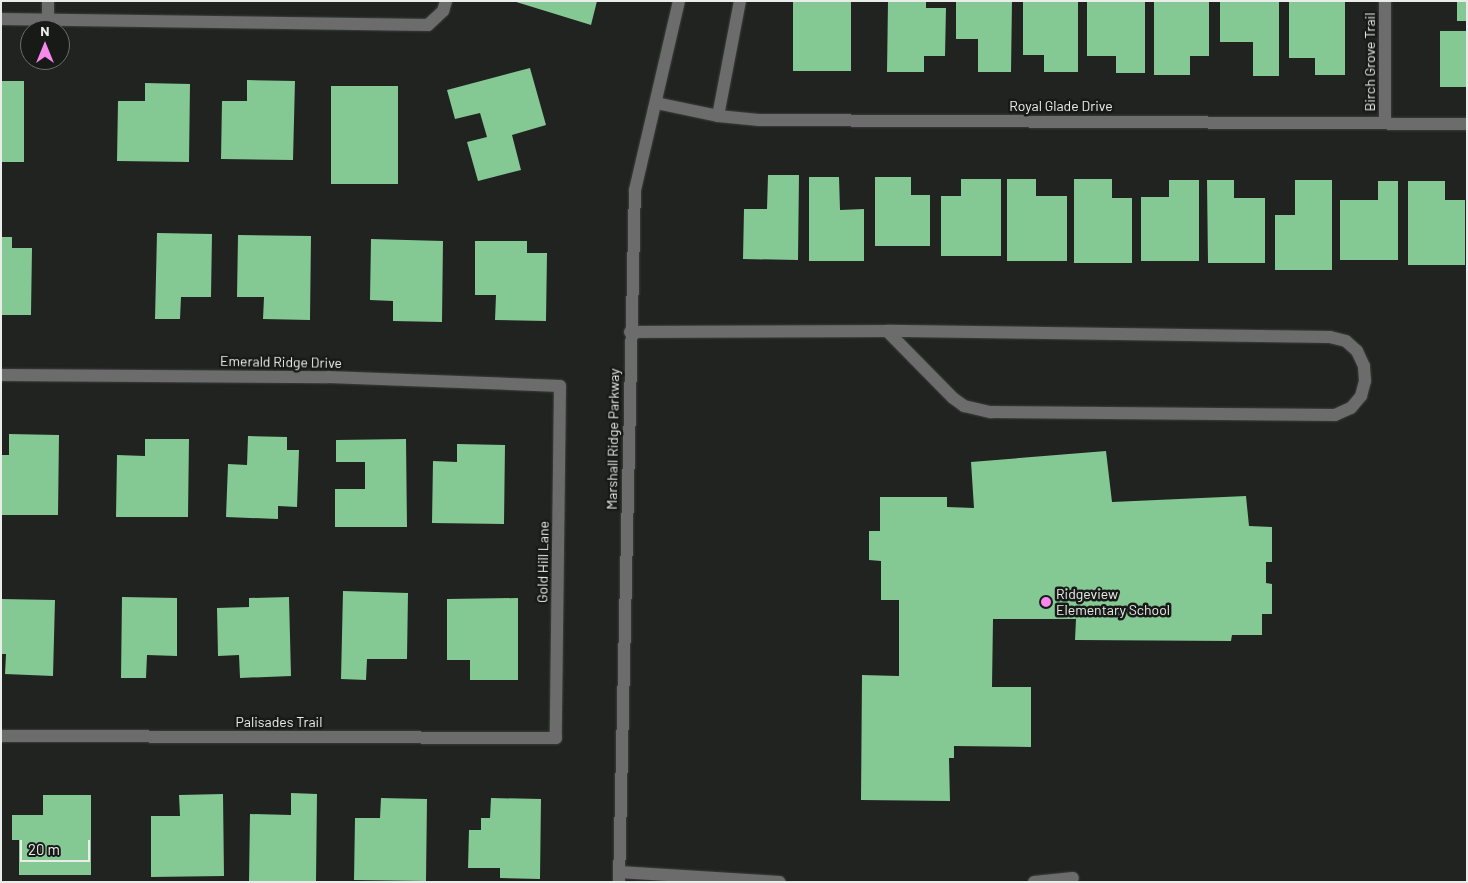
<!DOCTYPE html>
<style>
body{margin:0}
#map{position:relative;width:1468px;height:883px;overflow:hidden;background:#202320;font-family:Barlow,sans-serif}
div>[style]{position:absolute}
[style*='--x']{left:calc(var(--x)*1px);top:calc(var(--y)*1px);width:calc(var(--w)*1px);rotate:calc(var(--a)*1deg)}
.building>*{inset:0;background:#84c894;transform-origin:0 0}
.roads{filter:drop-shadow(0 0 1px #3c3f3c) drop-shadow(0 0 1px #3c3f3c)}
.minor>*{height:12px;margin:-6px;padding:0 6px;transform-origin:6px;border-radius:6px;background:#6b6c6b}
.dots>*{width:14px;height:14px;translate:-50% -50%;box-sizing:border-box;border:2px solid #171a17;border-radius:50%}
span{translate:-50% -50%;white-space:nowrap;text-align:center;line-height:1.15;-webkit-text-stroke:5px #171a17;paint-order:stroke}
.street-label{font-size:14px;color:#ebedeb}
.poi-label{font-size:14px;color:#ebedeb}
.left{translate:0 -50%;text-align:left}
.frame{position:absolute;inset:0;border:2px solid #ebedeb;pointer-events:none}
.north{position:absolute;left:20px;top:20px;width:50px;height:50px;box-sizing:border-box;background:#171a17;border:1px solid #6c6e6c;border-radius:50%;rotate:0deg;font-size:14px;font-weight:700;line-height:20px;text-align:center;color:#ebedeb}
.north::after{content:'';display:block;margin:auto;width:18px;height:22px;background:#f788ec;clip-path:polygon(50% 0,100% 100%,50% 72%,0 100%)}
.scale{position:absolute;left:20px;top:840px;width:70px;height:22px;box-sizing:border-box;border:2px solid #ebedeb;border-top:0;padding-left:6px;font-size:15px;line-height:18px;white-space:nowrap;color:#ebedeb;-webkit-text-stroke:4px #171a17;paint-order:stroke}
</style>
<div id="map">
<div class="building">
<i style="clip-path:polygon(513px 1px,597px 1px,591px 25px)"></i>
<i style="left:793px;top:1px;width:58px;height:70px"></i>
<i style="clip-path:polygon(888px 1px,926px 1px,926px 8px,946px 8px,945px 56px,924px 56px,924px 72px,887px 72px)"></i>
<i style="clip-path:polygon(956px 1px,1012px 1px,1011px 72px,978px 72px,978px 39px,956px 39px)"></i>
<i style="clip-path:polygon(1023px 1px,1078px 1px,1078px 72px,1044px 72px,1044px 55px,1023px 55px)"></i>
<i style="clip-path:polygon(1087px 1px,1145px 1px,1145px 73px,1116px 73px,1116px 56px,1087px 56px)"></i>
<i style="clip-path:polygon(1154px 1px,1209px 1px,1209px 56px,1190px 56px,1190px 75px,1154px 75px)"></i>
<i style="clip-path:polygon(1220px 1px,1279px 1px,1279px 76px,1253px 76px,1253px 42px,1220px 42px)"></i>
<i style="clip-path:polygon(1289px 1px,1345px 1px,1345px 75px,1315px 75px,1315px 58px,1289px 58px)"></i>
<i style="left:1457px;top:1px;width:10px;height:20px"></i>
<i style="left:1440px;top:31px;width:27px;height:56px"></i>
<i style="clip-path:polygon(530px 68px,546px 125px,512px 135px,521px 170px,478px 181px,467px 142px,487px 137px,480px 113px,455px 119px,447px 90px)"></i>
<i style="clip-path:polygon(247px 80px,295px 81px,293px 160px,221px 159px,222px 101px,247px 101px)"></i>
<i style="left:1px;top:81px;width:23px;height:81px"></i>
<i style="clip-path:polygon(145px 83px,190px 84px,189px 162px,117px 161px,118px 101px,145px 101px)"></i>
<i style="left:331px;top:86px;width:67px;height:98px"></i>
<i style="clip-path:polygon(768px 175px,799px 175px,798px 260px,743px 259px,744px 209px,767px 209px)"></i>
<i style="clip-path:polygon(809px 177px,839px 177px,840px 210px,864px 209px,864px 261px,809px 261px)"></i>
<i style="clip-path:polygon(875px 177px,911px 177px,911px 195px,930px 195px,930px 246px,875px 246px)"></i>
<i style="clip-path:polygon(961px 179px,1001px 179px,1001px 256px,941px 256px,941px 196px,961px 196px)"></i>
<i style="clip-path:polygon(1007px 179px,1036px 179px,1036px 196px,1067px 196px,1067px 261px,1007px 261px)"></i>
<i style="clip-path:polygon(1074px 179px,1112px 179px,1112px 198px,1132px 198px,1132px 263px,1074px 263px)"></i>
<i style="clip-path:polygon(1169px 180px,1199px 180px,1199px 261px,1141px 261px,1141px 197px,1169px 197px)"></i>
<i style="clip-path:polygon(1207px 180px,1234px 180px,1234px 198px,1265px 198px,1265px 263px,1208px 263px)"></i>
<i style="clip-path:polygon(1295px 180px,1332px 180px,1332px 270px,1275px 270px,1275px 215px,1295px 215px)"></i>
<i style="clip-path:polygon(1378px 181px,1398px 181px,1398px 260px,1340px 260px,1340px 200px,1378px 200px)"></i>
<i style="clip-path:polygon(1408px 181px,1445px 181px,1445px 200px,1465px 200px,1465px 265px,1408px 265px)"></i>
<i style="clip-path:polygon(157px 233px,212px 234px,211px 297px,181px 297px,180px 319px,155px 319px)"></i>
<i style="clip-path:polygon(238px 235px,311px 236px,310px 320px,263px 319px,264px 297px,237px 297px)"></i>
<i style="clip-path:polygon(1px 237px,12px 237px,12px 248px,32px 248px,31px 315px,1px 315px)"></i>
<i style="clip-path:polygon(371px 239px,443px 241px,442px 322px,393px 321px,393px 301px,370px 300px)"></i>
<i style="clip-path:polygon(475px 241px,527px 241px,527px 253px,547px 253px,546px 321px,495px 320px,496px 295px,475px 295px)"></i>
<i style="clip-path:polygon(9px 434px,59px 435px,58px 515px,1px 515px,1px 455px,9px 455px)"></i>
<i style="clip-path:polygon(248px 436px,287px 437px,287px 450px,299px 450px,297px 507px,278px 506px,278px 519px,226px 517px,228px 464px,247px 465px)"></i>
<i style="clip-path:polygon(145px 439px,189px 439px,188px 517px,116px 517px,117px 455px,145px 456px)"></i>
<i style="clip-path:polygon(406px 439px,407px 527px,335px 527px,335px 489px,365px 489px,365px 462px,336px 462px,336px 440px)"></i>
<i style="clip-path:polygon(457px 444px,505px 445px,504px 524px,432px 523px,433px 461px,457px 462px)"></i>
<i style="clip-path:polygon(1106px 451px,1112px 502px,1246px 496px,1249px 526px,1272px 527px,1272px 562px,1266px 562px,1266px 583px,1272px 584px,1272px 614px,1262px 614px,1262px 635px,1232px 635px,1231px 641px,1075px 640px,1076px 619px,993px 619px,992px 687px,1031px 687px,1031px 747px,954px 746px,954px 758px,949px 758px,950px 801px,861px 800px,862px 675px,899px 676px,899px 600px,881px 600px,881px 561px,869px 560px,869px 531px,880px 531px,880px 497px,947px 497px,947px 507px,974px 508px,971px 462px)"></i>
<i style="clip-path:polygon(343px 591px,408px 593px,407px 659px,367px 659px,366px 680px,341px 679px)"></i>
<i style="clip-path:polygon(122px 597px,177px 598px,177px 656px,147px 655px,146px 678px,121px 678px)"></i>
<i style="clip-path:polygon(289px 597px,291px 676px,240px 678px,239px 655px,218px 656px,217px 608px,249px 607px,249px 598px)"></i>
<i style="clip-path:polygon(518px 598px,518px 680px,470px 680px,470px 660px,447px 660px,447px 599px)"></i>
<i style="clip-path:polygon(1px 599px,55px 600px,53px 676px,5px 674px,6px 654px,1px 654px)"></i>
<i style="clip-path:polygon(291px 793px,317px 794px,316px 882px,249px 881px,250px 814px,291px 815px)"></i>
<i style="clip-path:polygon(223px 794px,224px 876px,151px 877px,151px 816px,180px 816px,179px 795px)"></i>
<i style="clip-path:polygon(43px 795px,91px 795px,91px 875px,19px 875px,19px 840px,12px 840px,12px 815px,43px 815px)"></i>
<i style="clip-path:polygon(381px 798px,427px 799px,426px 881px,354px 880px,355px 818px,380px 818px)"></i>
<i style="clip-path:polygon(491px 798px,541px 799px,540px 879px,500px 878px,500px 868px,468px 868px,469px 830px,481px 830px,481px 818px,490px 818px)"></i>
</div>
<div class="roads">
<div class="minor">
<i style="--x:1385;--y:1;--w:122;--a:90"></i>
<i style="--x:1;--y:19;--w:427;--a:0.8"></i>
<i style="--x:428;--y:25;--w:21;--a:-43"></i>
<i style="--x:443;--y:11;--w:10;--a:-73"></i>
<i style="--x:48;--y:19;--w:18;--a:-90"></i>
<i style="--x:656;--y:103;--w:63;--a:11.8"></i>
<i style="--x:718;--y:116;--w:41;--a:5.6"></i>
<i style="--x:759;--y:120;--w:708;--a:0.32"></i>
<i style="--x:718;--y:116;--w:117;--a:-79.2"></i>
<i style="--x:630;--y:332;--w:257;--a:-0.2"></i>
<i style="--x:887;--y:331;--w:94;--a:45.4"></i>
<i style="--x:953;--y:398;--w:14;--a:36"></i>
<i style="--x:964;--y:406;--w:28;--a:13"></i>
<i style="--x:991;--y:412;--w:344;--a:0.5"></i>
<i style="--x:1335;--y:415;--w:17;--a:-24"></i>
<i style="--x:1351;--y:408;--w:16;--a:-50"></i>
<i style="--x:1361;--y:396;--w:16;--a:-75"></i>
<i style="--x:1365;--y:381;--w:15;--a:-94"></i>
<i style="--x:1364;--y:366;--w:17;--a:-115"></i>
<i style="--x:1357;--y:351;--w:15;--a:-138"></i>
<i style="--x:1346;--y:341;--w:16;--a:-166"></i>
<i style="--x:1330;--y:337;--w:443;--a:-179.2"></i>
<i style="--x:1;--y:375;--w:327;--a:0.4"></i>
<i style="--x:328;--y:377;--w:232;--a:2.2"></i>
<i style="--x:560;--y:386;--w:352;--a:90.7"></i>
<i style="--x:556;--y:738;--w:555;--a:-179.79"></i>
<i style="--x:619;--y:872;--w:161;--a:3.6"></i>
<i style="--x:619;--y:882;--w:692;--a:-88.68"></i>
<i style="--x:635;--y:190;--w:194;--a:-76.9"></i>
<i style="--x:1034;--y:882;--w:39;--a:-6"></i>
</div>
</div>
<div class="dots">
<i style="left:1046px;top:602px;background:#f788ec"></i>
</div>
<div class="street-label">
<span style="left:1370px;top:62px;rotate:-90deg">Birch Grove Trail</span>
<span style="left:1061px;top:106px">Royal Glade Drive</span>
<span style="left:281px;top:362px;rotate:1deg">Emerald Ridge Drive</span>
<span style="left:613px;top:439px;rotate:-89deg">Marshall Ridge Parkway</span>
<span style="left:543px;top:562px;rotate:-89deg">Gold Hill Lane</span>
<span style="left:279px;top:722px">Palisades Trail</span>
</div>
<div class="poi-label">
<span class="left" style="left:1056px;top:602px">Ridgeview<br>Elementary School</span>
</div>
<div class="frame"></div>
<div class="north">N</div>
<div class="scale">20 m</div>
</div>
